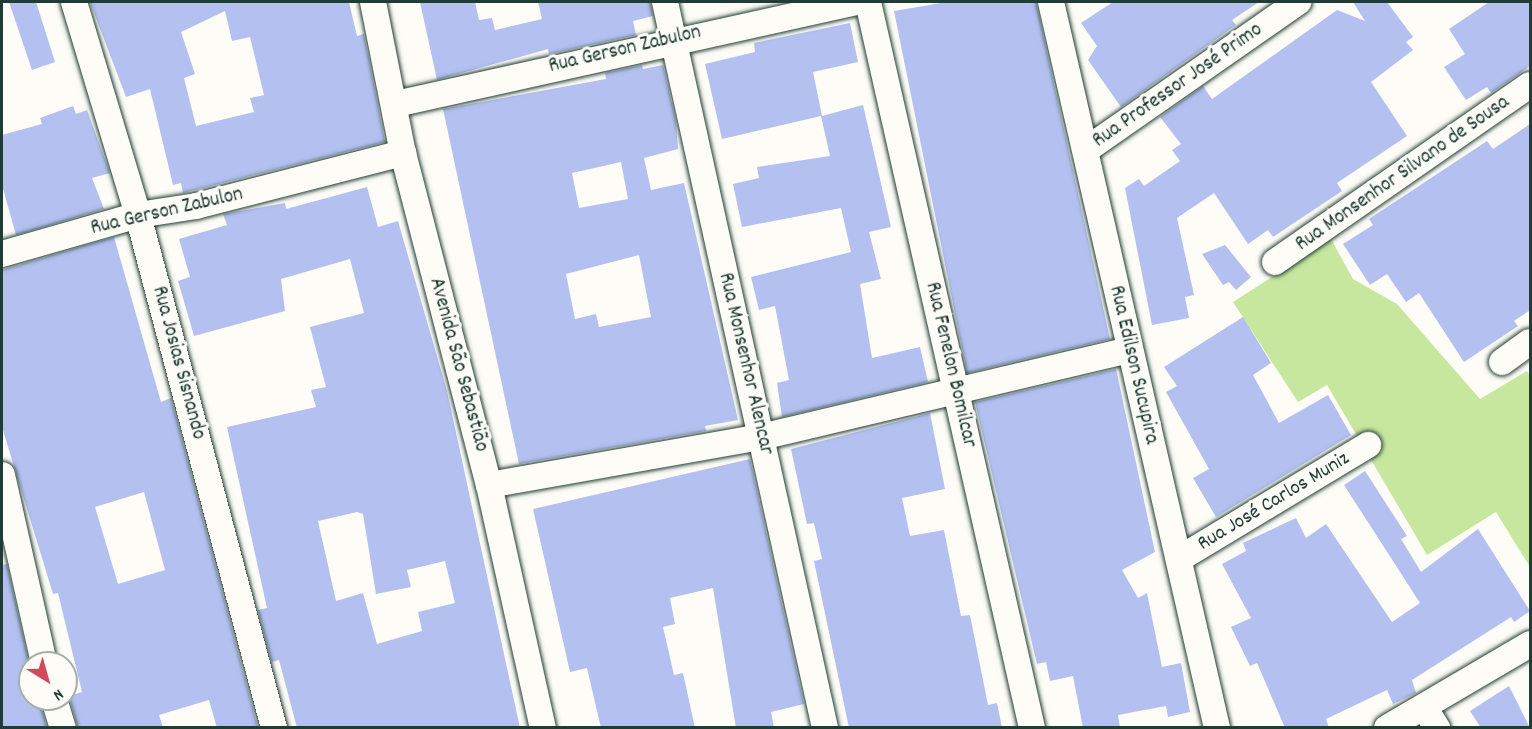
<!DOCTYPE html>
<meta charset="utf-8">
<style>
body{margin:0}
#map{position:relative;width:1532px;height:729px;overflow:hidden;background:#fdfcf7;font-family:Dekko,sans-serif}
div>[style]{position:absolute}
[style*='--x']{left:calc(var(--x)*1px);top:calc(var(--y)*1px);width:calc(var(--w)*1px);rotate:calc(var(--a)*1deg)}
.green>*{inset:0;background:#c7e79f}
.building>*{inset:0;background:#b4c0f0}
.roads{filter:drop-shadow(0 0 2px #1f3d34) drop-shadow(0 0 2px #1f3d34)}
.minor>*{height:26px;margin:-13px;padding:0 13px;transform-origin:13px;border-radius:13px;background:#fdfcf7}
span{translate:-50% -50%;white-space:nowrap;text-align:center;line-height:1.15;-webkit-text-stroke:6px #fdfcf7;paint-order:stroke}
.street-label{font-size:21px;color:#1f3d34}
.frame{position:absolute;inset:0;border:3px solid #1f3d34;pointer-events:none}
.north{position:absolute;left:18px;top:651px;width:60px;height:60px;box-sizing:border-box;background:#fdfcf7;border:2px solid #a4b0a9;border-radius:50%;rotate:143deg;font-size:16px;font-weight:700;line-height:24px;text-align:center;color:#1f3d34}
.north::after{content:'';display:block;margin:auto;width:21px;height:27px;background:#d1495b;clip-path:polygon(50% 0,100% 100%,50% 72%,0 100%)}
</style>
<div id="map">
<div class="green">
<i style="clip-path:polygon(1331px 239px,1353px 279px,1397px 304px,1480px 399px,1527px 371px,1530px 376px,1530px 567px,1496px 512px,1427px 555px,1327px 385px,1298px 402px,1233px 302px)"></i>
</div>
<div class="building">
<i style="clip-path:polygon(9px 2px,36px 2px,55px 62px,32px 70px)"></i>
<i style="clip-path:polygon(evenodd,90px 2px,349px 2px,357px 36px,364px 34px,385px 142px,183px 193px,181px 183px,173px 185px,150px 89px,126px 97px,90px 2px,225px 11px,232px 41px,250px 37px,264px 95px,250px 98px,254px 112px,196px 126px,184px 78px,195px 74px,181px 32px,225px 11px)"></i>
<i style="clip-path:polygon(420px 2px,475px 2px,479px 20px,492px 18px,495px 30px,542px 19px,538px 2px,650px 2px,653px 16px,633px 21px,636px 35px,549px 54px,548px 49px,437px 80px)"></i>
<i style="clip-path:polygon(947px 2px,1036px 2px,1110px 339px,967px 373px,894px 11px)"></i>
<i style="clip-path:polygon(1113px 2px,1259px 2px,1232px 20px,1236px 25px,1121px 107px,1088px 60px,1097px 46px,1081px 23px)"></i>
<i style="clip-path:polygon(1353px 2px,1387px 2px,1413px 37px,1406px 42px,1413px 50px,1371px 82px,1407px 136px,1337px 183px,1342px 191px,1273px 237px,1268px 230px,1248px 244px,1214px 193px,1177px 218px,1194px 295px,1185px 297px,1189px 318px,1152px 325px,1125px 188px,1139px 179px,1144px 186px,1180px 161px,1172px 150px,1181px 144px,1160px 117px,1203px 86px,1212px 99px,1337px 10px,1365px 21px)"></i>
<i style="clip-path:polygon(1489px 2px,1530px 2px,1530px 66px,1491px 93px,1487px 87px,1466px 100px,1444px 67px,1465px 54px,1449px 29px)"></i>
<i style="clip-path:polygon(850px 23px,858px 62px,813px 72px,822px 116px,863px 105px,891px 227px,869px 232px,881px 279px,860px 284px,872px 358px,920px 347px,928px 382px,782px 417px,777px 383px,789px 380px,775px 306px,759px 310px,751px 277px,851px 252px,841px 208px,742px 227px,733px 184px,759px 178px,757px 167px,830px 156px,821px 116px,722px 139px,705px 64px,755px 52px,754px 43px)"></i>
<i style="clip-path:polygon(evenodd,642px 65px,643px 69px,663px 65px,676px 121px,678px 149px,644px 158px,651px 190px,684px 183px,738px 420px,705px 426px,706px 431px,519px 464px,443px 109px,606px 79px,605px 73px,642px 65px,621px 162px,628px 199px,579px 208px,572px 173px,621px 162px,642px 65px,639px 255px,651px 317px,599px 327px,596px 314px,575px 319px,566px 274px,639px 255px)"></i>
<i style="clip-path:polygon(73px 106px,76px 114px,87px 110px,110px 173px,92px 178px,104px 209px,16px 235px,2px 185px,2px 135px,42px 124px,40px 118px)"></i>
<i style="clip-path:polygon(1530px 124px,1530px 310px,1514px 321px,1518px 326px,1464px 362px,1419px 293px,1406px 302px,1387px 274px,1370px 285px,1343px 244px,1373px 225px,1369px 219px,1487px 141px,1493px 149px)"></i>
<i style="clip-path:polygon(evenodd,367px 187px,378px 227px,398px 221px,447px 391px,520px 728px,297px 728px,279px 660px,272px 662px,258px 610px,267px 608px,227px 427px,316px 407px,311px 390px,326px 387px,310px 327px,364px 313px,350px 259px,281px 279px,285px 311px,194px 336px,178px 281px,190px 277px,179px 239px,227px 225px,223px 214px,285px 203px,286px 209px,367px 187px,357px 512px,363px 514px,376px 594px,411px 587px,407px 570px,445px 561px,455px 603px,418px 612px,422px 631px,377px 644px,363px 593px,336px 601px,318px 521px,357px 512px)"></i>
<i style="clip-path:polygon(evenodd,114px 237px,161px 402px,171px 398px,258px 728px,217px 728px,209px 700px,159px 715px,163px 728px,78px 728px,69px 696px,82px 692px,58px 593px,53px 594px,2px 427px,2px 270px,114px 237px,144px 492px,165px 570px,118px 584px,95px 507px,144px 492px)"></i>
<i style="clip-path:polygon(1225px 245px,1251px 277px,1236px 290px,1229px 282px,1223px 285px,1202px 254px)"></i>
<i style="clip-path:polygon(1243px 317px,1271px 363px,1253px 375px,1279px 423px,1328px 395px,1351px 435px,1216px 517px,1193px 478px,1209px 469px,1166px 392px,1177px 386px,1164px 367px)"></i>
<i style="clip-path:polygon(1116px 369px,1155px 552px,1122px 570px,1138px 598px,1147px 593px,1162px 667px,1181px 663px,1190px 712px,1168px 717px,1166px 706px,1118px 715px,1120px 728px,1083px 728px,1073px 676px,1050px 681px,1046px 662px,1037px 664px,975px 402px)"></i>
<i style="clip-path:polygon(930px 413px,945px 489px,902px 498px,910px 536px,944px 530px,961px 616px,970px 615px,988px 705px,997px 703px,1002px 728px,849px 728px,814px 561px,822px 559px,814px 523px,807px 524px,791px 449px)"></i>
<i style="clip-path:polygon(750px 459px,804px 704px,771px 712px,774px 728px,736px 728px,713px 588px,670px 598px,675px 624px,663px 627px,674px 675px,683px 673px,695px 728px,601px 728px,587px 668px,570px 672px,533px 509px)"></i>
<i style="clip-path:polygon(1365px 471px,1407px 536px,1401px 539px,1421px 572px,1478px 529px,1530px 611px,1514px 622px,1511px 617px,1412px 680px,1416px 693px,1393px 704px,1387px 690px,1326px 719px,1329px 728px,1285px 728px,1257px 663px,1250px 666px,1231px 627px,1251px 618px,1222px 564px,1246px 551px,1243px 543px,1296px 518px,1306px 538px,1326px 524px,1392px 622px,1420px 603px,1344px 485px)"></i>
<i style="clip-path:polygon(7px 564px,30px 668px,30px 699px,39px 699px,47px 728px,2px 728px,2px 565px)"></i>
<i style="clip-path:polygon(1509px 686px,1530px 728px,1481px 728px,1470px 711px)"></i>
</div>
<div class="roads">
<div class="minor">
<i style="--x:74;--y:2;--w:222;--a:73.3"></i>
<i style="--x:138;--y:215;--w:531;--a:75.15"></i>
<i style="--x:373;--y:2;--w:154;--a:78.8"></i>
<i style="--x:403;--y:153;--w:343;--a:75.5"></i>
<i style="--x:489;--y:485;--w:249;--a:77.5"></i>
<i style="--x:665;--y:2;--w:743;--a:77.57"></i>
<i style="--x:868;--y:2;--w:744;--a:77.27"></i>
<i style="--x:1051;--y:2;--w:745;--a:77.12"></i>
<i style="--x:396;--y:104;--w:470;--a:-12.5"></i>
<i style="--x:1086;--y:150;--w:259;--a:-34.9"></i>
<i style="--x:2;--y:254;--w:141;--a:-16"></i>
<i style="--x:138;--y:215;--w:59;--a:-8.8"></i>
<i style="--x:196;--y:206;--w:214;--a:-14.4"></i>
<i style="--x:1275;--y:262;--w:310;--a:-34.8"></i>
<i style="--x:1502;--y:362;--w:34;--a:-36"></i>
<i style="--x:2;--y:475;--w:193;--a:77.4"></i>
<i style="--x:489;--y:485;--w:276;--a:-10"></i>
<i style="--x:761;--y:437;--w:378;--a:-13.3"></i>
<i style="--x:1179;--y:559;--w:221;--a:-31.1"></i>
<i style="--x:54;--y:699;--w:30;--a:73"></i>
<i style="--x:1424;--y:707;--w:25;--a:58"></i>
<i style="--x:1387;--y:728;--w:166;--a:-30.4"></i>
</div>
</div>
<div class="street-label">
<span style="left:625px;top:50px;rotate:-13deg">Rua Gerson Zabulon</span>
<span style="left:1178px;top:86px;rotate:-35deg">Rua Professor José Primo</span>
<span style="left:1403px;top:174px;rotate:-35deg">Rua Monsenhor Silvano de Sousa</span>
<span style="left:167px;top:212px;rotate:-13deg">Rua Gerson Zabulon</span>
<span style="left:178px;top:363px;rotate:75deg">Rua Josias Sisnando</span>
<span style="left:745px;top:364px;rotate:77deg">Rua Monsenhor Alencar</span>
<span style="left:458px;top:365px;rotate:75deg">Avenida São Sebastião</span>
<span style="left:950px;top:365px;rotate:77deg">Rua Fenelon Bomilcar</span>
<span style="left:1133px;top:365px;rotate:77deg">Rua Edilson Sucupira</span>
<span style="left:1274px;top:502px;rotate:-31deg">Rua José Carlos Muniz</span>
</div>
<div class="frame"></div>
<div class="north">N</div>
</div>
